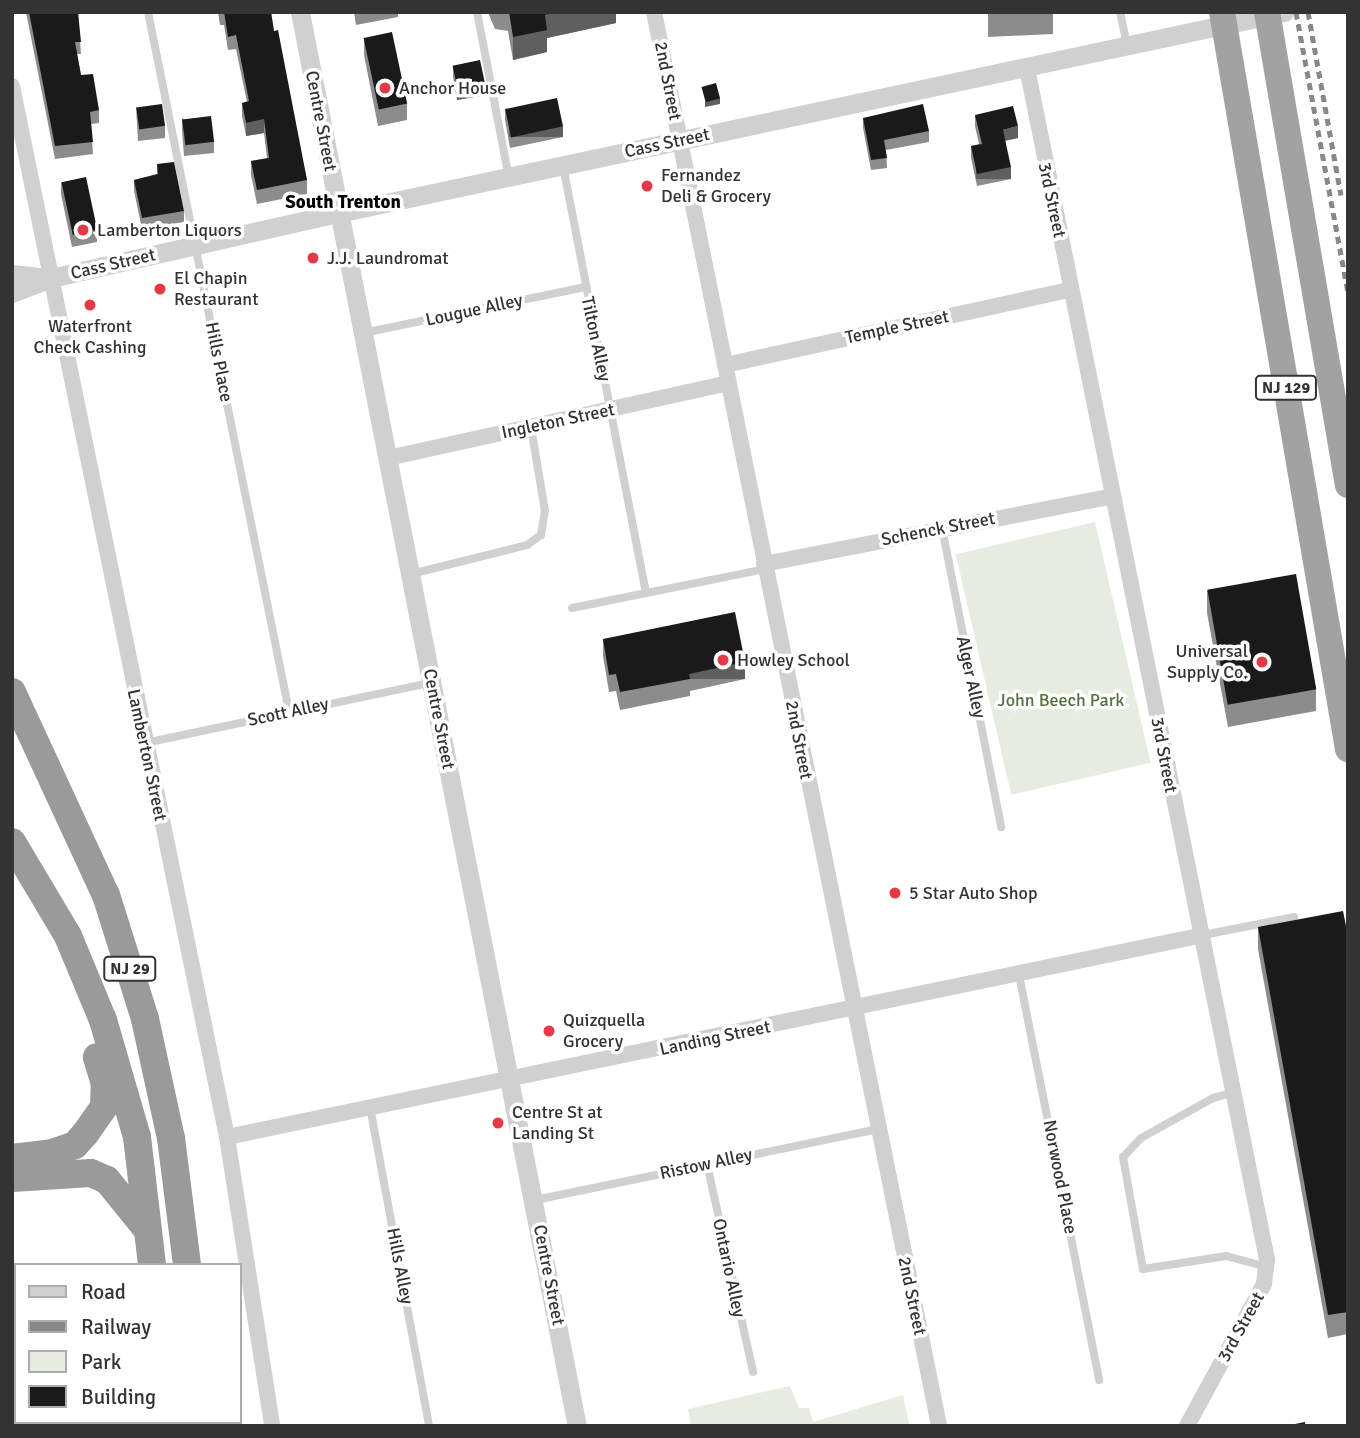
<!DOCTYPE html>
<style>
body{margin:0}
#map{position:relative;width:1360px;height:1438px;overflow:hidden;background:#fff;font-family:Signika,sans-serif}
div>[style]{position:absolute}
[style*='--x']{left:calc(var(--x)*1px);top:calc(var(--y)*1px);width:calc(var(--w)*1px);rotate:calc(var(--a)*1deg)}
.green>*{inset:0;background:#e6ecdf;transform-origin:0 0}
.service>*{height:8px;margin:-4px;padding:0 4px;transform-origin:4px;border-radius:4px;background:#d0d0d0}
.minor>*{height:16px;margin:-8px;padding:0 8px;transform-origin:8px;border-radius:8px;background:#d0d0d0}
.tertiary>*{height:19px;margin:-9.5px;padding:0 9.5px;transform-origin:9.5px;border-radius:9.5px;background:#d0d0d0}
.trunk>*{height:26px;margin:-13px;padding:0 13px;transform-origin:13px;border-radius:13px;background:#a2a2a2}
.motorway>*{height:28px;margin:-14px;padding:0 14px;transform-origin:14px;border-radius:14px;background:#9a9a9a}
.rail>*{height:5px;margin-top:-2.5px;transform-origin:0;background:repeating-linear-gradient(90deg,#888 0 7px,transparent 0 12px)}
.wall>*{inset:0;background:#8c8c8c}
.shaded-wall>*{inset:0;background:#5f5f5f;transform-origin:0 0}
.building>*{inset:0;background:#1a1a1a;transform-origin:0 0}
.dots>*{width:19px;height:19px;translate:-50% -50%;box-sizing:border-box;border:4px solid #fff;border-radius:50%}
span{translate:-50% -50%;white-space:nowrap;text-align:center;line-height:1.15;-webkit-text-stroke:7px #fff;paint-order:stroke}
.shield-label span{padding:2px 5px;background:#fff;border:2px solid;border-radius:5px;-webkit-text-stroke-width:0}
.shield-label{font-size:16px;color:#333;font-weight:700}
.street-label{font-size:18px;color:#333}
.poi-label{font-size:18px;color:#333}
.left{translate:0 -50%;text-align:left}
.right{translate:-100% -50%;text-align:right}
.park-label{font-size:18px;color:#56703f}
.neighbourhood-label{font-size:19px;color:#000;font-weight:700}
.frame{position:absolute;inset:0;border:14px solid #333;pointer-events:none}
.legend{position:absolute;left:14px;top:1263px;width:228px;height:161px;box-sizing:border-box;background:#fff;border:2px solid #adadad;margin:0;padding:9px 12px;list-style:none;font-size:21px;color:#333}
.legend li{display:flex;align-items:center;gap:14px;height:35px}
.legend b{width:35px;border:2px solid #adadad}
</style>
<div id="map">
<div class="green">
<i style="left:1095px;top:522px;width:247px;height:143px;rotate:77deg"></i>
<i style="clip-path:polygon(790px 1386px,799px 1408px,809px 1408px,813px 1422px,903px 1395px,909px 1424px,691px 1426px,688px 1409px)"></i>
</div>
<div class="service">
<i style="--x:148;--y:12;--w:713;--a:78.6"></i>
<i style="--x:477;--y:12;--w:169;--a:79.1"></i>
<i style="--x:1120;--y:12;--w:34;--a:78"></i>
<i style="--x:563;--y:166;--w:435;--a:79"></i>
<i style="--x:363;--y:333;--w:227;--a:-11.7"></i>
<i style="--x:942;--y:528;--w:305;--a:78.8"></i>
<i style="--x:411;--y:574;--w:120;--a:-14"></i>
<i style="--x:527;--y:545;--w:17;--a:-36"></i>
<i style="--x:541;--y:535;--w:24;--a:-81"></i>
<i style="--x:545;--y:511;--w:85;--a:-99.5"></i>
<i style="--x:572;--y:608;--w:198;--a:-11.4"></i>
<i style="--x:145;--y:743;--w:290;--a:-11.9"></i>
<i style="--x:1203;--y:935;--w:93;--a:-11.2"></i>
<i style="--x:1019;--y:975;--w:413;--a:78.8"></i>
<i style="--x:1234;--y:1092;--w:22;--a:164"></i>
<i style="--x:1213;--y:1098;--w:82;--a:150.9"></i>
<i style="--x:1141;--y:1138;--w:26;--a:133"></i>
<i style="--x:1123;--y:1157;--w:114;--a:79.9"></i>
<i style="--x:1143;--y:1269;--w:84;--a:-8.9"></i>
<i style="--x:1226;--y:1256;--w:42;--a:15"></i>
<i style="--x:370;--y:1107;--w:324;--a:79.5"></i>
<i style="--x:707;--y:1164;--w:213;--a:77.5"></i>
<i style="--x:535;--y:1200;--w:349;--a:-11.7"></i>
</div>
<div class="minor">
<i style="--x:654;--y:12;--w:1442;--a:78.6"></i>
<i style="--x:1027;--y:68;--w:1215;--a:78.61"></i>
<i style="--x:1267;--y:1259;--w:25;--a:97"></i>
<i style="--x:1264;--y:1284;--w:162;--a:118.5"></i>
<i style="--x:12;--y:86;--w:1073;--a:78.44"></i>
<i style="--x:227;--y:1137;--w:292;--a:81.1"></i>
<i style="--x:725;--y:365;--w:353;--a:-12.3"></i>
<i style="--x:388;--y:458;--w:349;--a:-12.4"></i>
<i style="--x:764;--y:564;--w:356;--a:-11"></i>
<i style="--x:227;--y:1137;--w:997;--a:-11.69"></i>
</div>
<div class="tertiary">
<i style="--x:300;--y:12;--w:1441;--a:78.92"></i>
<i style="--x:12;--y:274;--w:39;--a:6"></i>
<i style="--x:12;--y:293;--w:42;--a:-21"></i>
<i style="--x:51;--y:278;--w:271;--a:-12.8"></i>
<i style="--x:315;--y:218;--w:991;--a:-12"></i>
</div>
<div class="trunk">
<i style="--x:1222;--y:12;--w:748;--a:80.3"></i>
<i style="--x:1267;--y:12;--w:480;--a:80.3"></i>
</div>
<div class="motorway">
<i style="--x:12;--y:692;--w:224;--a:65.2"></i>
<i style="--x:106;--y:895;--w:130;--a:72.5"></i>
<i style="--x:145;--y:1019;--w:122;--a:77.7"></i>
<i style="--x:171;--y:1138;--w:128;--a:82.8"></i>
<i style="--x:12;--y:842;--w:109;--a:59.2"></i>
<i style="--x:68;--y:936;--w:91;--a:67.4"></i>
<i style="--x:103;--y:1020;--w:122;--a:73.8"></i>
<i style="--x:137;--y:1137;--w:129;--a:83.3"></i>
<i style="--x:12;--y:1158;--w:40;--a:-7.1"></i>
<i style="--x:52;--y:1153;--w:24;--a:-19"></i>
<i style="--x:75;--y:1145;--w:15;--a:-48"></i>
<i style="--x:85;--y:1134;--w:33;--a:-55"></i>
<i style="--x:104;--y:1107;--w:23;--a:-88"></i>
<i style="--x:105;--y:1084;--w:28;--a:-107"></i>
<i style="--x:12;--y:1178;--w:79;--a:-3.6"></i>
<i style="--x:91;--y:1173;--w:17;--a:24"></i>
<i style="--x:107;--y:1180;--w:62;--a:50.9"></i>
<i style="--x:172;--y:1422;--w:4;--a:76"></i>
<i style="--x:207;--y:1422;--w:4;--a:90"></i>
</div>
<div class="rail">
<i style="--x:1296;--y:12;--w:286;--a:79.5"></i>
<i style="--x:1308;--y:12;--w:186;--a:79.8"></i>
</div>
<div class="wall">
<i style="clip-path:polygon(26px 12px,78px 12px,81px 54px,77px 54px,81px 75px,99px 110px,99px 123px,91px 124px,93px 154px,55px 159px)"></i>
<i style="clip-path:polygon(218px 12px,271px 12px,274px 31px,307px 180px,307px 194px,257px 204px,251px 175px,251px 161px,267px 158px,264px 133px,246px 136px,242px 116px,242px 103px,247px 102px,236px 49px,228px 50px,224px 25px,220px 25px)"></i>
<i style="clip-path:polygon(354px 12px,398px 12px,398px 17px,356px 25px)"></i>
<i style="clip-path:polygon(489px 12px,616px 12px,616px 23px,547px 38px,547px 52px,513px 60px,508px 31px,495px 29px,489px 15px)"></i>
<i style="clip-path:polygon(990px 12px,1053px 12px,1053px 34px,988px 37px,988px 14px)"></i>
<i style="clip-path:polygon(364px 38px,407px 103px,407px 120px,378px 126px,364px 55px)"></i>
<i style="clip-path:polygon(453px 66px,485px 95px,457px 100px,453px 77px)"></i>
<i style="clip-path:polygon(136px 107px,165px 126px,165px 138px,138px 141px)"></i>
<i style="clip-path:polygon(505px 109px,563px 137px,510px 148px,505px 120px)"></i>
<i style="clip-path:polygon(975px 115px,1018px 138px,1005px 141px,1011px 179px,977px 186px,971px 158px,971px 146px,979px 144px,975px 126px)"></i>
<i style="clip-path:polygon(182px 118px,214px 142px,214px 153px,184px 156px,182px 130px)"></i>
<i style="clip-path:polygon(863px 118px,929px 131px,929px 142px,886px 150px,887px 168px,871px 170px,863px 128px)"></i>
<i style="clip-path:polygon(157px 164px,184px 211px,184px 222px,142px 229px,134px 191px,134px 180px,157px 174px)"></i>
<i style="clip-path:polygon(61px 182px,97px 230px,97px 242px,72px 247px,61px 194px)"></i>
<i style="clip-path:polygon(1207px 590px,1316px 689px,1316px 711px,1228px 727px,1207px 613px)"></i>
<i style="clip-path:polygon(603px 639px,745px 679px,690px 691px,690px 696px,620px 710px,616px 691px,609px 692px,603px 656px)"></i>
<i style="clip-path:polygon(1258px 927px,1348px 936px,1348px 1334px,1328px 1338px,1258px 949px)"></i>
</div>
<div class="shaded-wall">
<i style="clip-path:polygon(560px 12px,616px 12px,616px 23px,547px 38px,547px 52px,513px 60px,513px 37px,545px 15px)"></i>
<i style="clip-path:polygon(485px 83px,485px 95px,457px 100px,457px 89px)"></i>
<i style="clip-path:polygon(720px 98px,720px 104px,705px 107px,705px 102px)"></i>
<i style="clip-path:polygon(264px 119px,264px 133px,246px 136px,246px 123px)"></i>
<i style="left:563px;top:126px;width:11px;height:54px;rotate:90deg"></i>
<i style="clip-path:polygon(1018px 126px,1018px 138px,1003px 141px,1003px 130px)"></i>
<i style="left:1011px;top:167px;width:12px;height:35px;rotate:90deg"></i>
<i style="left:745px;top:662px;width:17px;height:57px;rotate:90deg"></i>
</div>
<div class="building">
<i style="clip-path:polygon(29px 12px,78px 12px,81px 42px,75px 42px,81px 75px,93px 74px,99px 110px,90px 112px,93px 142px,55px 146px)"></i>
<i style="clip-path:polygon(224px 12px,271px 12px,274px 31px,278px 30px,307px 180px,257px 190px,251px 161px,269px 158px,264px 119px,246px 123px,242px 103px,249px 101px,236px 35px,228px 37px)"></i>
<i style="clip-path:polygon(509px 12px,560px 12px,545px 15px,547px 30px,513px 37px)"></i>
<i style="clip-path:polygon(990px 12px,1033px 12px,988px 14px)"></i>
<i style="left:392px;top:32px;width:73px;height:29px;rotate:78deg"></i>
<i style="left:480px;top:60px;width:24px;height:28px;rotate:78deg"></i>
<i style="left:716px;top:83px;width:16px;height:15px;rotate:75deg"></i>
<i style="left:557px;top:98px;width:29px;height:53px;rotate:78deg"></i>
<i style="left:162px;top:104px;width:22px;height:26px;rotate:82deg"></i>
<i style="clip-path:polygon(923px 104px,929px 131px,884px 140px,887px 158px,871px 160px,863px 118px)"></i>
<i style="clip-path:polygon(1013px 106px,1018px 126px,1003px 130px,1011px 167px,977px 174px,971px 146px,982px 144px,975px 115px)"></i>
<i style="left:211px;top:116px;width:26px;height:29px;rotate:83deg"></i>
<i style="clip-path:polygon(174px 162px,184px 211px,142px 218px,134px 180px,158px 174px,157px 164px)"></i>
<i style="left:86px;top:177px;width:54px;height:25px;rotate:78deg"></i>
<i style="left:1296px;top:574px;width:117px;height:90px;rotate:80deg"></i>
<i style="clip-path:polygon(735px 612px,745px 662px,689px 674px,690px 679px,620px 692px,616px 674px,609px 675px,603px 639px)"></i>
<i style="clip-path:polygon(1343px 911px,1348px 936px,1348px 1312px,1328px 1315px,1258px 927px)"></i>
<i style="clip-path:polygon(1305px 1422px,1305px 1426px,1285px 1426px)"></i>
</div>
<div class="dots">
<i style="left:385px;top:88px;background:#e63946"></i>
<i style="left:647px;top:186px;background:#e63946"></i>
<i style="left:83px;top:230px;background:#e63946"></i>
<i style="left:313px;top:258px;background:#e63946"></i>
<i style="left:160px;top:289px;background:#e63946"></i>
<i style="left:90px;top:305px;background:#e63946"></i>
<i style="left:723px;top:660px;background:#e63946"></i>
<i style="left:1262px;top:662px;background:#e63946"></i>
<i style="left:895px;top:893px;background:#e63946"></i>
<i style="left:549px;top:1031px;background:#e63946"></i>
<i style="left:498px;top:1123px;background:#e63946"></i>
</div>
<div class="shield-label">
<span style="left:1286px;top:388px">NJ 129</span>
<span style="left:130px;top:969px">NJ 29</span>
</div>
<div class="street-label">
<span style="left:668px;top:81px;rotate:79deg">2nd Street</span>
<span style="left:321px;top:121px;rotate:79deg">Centre Street</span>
<span style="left:667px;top:143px;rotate:-12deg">Cass Street</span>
<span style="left:1052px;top:200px;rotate:78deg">3rd Street</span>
<span style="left:113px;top:264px;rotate:-13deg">Cass Street</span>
<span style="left:474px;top:310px;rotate:-12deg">Lougue Alley</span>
<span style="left:897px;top:327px;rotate:-12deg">Temple Street</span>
<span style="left:596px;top:339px;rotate:78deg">Tilton Alley</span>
<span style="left:219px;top:362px;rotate:79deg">Hills Place</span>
<span style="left:558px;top:421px;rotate:-12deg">Ingleton Street</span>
<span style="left:938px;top:529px;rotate:-11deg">Schenck Street</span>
<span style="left:971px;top:677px;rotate:78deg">Alger Alley</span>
<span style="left:288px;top:712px;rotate:-12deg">Scott Alley</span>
<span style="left:439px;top:719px;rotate:79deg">Centre Street</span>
<span style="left:799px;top:740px;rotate:79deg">2nd Street</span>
<span style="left:147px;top:755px;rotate:78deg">Lamberton Street</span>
<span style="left:1164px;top:755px;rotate:79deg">3rd Street</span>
<span style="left:715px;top:1038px;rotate:-12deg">Landing Street</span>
<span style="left:706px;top:1164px;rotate:-12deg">Ristow Alley</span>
<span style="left:1060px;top:1177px;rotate:79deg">Norwood Place</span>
<span style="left:400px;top:1266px;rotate:79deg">Hills Alley</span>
<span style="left:729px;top:1268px;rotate:78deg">Ontario Alley</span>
<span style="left:549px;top:1275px;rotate:79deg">Centre Street</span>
<span style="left:912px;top:1296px;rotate:78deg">2nd Street</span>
<span style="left:1241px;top:1327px;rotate:-61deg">3rd Street</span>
</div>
<div class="poi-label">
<span class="left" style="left:399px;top:88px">Anchor House</span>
<span class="left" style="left:661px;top:186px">Fernandez<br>Deli &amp; Grocery</span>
<span class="left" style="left:97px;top:230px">Lamberton Liquors</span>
<span class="left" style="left:327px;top:258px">J.J. Laundromat</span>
<span class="left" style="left:174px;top:289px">El Chapin<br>Restaurant</span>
<span style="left:90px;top:337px">Waterfront<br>Check Cashing</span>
<span class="right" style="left:1248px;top:662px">Universal<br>Supply Co.</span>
<span class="left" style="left:737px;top:660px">Howley School</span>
<span class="left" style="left:909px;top:893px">5 Star Auto Shop</span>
<span class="left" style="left:563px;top:1031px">Quizquella<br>Grocery</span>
<span class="left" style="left:512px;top:1123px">Centre St at<br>Landing St</span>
</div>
<div class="park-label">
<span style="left:1061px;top:700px">John Beech Park</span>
</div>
<div class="neighbourhood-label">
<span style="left:343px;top:203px">South Trenton</span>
</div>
<div class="frame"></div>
<ul class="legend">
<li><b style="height:9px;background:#d0d0d0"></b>Road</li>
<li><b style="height:9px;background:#888"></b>Railway</li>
<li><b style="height:19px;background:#e6ecdf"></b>Park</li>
<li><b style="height:19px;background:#1a1a1a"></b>Building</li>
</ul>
</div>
